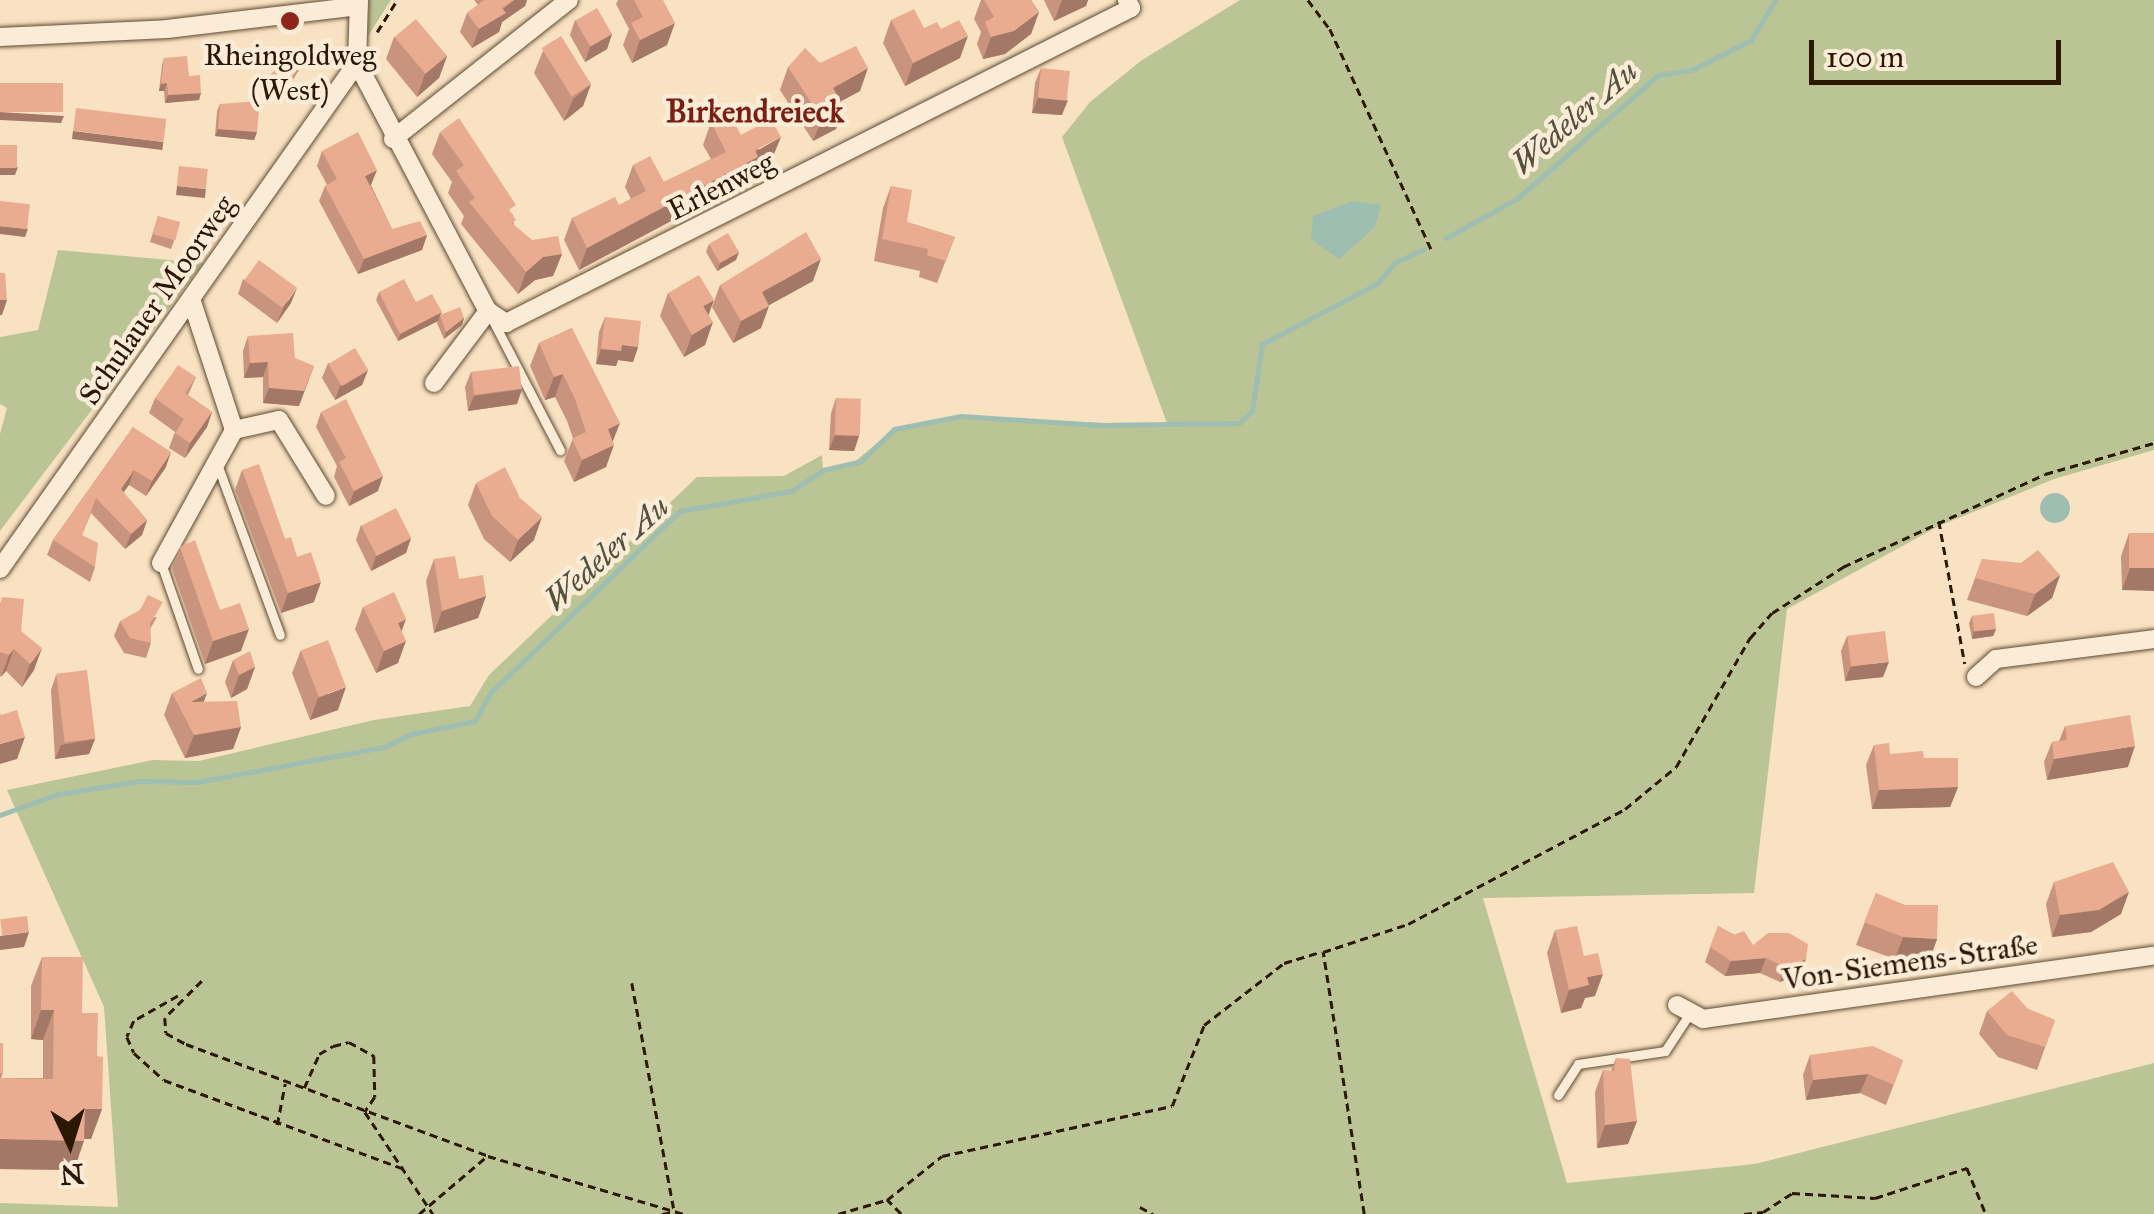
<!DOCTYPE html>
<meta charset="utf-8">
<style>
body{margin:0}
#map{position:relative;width:2154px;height:1214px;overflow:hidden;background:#f9e2c2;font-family:"IM FELL Great Primer",serif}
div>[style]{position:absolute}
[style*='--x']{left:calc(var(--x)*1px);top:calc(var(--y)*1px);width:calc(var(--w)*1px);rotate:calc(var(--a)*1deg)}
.green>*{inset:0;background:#bbc495}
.water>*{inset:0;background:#9ebeb1}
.round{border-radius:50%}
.stream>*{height:5px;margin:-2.5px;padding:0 2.5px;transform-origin:2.5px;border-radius:2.5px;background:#9ebeb1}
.path>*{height:2.5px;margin-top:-1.25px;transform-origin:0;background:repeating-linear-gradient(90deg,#2c1702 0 8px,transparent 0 13px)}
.roads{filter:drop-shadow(0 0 2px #5f4a32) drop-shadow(0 0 2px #5f4a32)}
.lane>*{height:9px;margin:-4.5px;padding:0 4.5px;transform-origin:4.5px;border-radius:4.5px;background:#fbecd7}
.street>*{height:18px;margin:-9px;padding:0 9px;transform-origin:9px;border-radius:9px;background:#fbecd7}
.wall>*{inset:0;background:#c8947d}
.shaded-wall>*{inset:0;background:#a37866;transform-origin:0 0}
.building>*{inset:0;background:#e9ac91;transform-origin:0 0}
.dots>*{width:28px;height:28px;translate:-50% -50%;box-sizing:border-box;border:5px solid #fbecd7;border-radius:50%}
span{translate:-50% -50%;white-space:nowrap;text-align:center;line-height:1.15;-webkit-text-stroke:9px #fbecd7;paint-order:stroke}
.poi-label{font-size:30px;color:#2c1702}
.street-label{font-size:30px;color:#2c1702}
.neighbourhood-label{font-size:32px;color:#7a1f14;font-weight:700}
.water-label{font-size:32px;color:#54513f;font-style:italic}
.north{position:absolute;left:20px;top:1094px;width:100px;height:100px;-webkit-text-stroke:8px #fbecd7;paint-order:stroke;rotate:176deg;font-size:28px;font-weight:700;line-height:40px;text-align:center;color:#2c1702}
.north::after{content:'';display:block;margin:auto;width:35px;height:45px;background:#2c1702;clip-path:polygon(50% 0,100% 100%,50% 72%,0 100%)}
.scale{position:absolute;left:1809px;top:40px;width:252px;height:45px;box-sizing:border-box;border:5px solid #2c1702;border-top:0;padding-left:12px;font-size:30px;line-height:35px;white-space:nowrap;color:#2c1702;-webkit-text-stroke:8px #fbecd7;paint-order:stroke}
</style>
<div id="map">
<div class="green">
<i style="clip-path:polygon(369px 0,391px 0,368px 36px)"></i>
<i style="clip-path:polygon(1240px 0,2154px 0,2154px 450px,2054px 479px,1939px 526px,1787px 609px,1754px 893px,1483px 898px,1567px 1183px,1755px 1164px,2154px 1063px,2154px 1214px,0 1214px,0 1203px,118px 1207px,104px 1007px,7px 790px,153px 760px,199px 761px,374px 720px,470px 706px,489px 675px,697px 477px,784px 476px,822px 455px,823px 470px,852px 464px,894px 429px,961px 416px,1168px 426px,1062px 137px,1090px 102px,1142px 60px)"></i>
<i style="clip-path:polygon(58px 250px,203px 263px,0 531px,0 434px,7px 408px,0 404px,0 337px,38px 330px)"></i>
</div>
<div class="water">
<i style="clip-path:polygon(1353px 201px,1381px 205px,1375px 227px,1339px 259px,1311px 239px,1313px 216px)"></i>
<i class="round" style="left:2040px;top:493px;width:30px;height:30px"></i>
</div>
<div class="stream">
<i style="--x:1446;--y:238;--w:82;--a:-29.1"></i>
<i style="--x:1518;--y:198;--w:186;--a:-41.3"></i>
<i style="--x:1658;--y:75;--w:36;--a:-9"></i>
<i style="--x:1694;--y:69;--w:64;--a:-27"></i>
<i style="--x:1751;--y:40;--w:47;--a:-59"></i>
<i style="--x:0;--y:815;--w:62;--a:-19.9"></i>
<i style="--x:58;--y:794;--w:83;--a:-9"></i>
<i style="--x:140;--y:781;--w:57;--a:1"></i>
<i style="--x:197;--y:782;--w:190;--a:-10.6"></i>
<i style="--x:384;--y:747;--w:30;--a:-26"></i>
<i style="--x:411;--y:734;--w:65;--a:-11.5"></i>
<i style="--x:475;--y:721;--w:33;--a:-61"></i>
<i style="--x:491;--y:692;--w:262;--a:-43.8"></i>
<i style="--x:680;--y:511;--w:113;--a:-10.2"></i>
<i style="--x:791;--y:491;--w:38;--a:-33"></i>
<i style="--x:823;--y:470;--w:39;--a:-13"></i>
<i style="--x:861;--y:461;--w:46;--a:-44.1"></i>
<i style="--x:894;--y:429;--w:68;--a:-11"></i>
<i style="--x:961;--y:416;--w:138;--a:3.7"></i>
<i style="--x:1099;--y:425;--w:140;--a:-0.8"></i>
<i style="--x:1239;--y:423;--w:18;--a:-43"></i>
<i style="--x:1252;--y:411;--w:68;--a:-81.5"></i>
<i style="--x:1262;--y:344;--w:131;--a:-27.7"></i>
<i style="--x:1378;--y:283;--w:26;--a:-51"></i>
<i style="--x:1394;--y:263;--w:33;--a:-25"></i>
</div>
<div class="path">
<i style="--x:1308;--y:0;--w:36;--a:53"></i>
<i style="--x:1330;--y:29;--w:244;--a:65.3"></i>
<i style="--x:377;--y:32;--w:38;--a:-58"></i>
<i style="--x:1939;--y:521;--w:145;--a:79.7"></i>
<i style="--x:202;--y:981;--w:52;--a:135"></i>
<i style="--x:165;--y:1018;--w:15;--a:86"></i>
<i style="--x:166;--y:1033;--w:23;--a:29"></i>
<i style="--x:186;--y:1044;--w:322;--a:20.3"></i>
<i style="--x:488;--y:1156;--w:204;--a:16.5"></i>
<i style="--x:632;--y:983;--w:231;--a:79.5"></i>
<i style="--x:178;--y:996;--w:51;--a:150.4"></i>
<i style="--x:134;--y:1021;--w:17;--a:114"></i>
<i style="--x:127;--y:1037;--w:17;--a:66"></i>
<i style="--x:134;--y:1053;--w:40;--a:42"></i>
<i style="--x:164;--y:1080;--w:256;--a:20.3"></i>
<i style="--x:304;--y:1088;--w:37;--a:-66"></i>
<i style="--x:319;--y:1054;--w:16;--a:-30"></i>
<i style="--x:333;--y:1046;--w:16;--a:-14"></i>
<i style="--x:349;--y:1042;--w:29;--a:29"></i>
<i style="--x:374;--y:1056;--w:41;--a:88.6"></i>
<i style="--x:375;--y:1097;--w:18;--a:124"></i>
<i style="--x:365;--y:1112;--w:123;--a:56.3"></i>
<i style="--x:277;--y:1125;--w:42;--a:-79"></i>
<i style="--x:1140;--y:1207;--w:15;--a:28"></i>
<i style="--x:419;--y:1214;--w:88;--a:-40.4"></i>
<i style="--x:662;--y:1214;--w:11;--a:-10"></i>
<i style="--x:838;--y:1214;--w:50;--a:-16.3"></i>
<i style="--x:901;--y:1214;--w:20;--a:-135"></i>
<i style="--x:887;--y:1200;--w:70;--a:-38.7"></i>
<i style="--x:942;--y:1156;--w:235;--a:-12.3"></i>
<i style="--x:1172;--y:1106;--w:87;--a:-68.4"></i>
<i style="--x:1204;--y:1025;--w:101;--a:-37.8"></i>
<i style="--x:1284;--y:963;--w:39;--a:-17"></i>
<i style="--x:1364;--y:1214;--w:265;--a:-98.9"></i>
<i style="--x:1323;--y:952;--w:89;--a:-18.2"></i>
<i style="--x:1408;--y:924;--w:246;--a:-27.9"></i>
<i style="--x:1625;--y:809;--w:66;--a:-39.5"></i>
<i style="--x:1676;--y:767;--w:149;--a:-60.2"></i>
<i style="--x:1750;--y:638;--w:33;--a:-49"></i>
<i style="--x:1772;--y:613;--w:85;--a:-32.9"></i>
<i style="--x:1843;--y:567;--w:222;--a:-24.7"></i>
<i style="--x:2045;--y:474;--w:113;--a:-15.9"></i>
<i style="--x:1744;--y:1214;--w:19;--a:-6"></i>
<i style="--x:1763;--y:1212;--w:35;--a:-33"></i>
<i style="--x:1792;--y:1193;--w:83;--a:3.4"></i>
<i style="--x:1875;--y:1198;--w:97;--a:-18.1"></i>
<i style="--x:1967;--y:1168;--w:50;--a:67.6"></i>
</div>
<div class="roads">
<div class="lane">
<i style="--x:492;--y:319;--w:148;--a:62.6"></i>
<i style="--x:217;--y:464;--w:182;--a:69.8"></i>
<i style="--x:161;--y:563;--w:112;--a:70.8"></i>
<i style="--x:1558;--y:1095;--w:37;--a:-57"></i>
<i style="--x:1578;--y:1064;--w:88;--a:-8.5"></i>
<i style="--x:1665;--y:1051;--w:45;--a:-56.7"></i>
</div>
<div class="street">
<i style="--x:359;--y:0;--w:63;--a:91.8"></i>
<i style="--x:357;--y:63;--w:280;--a:62.2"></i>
<i style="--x:488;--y:311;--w:22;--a:34"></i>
<i style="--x:506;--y:323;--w:700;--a:-26.75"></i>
<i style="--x:1131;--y:8;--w:9;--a:-117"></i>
<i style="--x:0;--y:37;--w:167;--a:-2.7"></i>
<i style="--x:167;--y:29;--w:193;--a:-6.8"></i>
<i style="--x:393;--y:139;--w:224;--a:-38.3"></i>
<i style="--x:192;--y:302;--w:135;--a:71.8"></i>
<i style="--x:234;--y:430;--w:46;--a:-12.5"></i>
<i style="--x:279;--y:420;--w:89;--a:58.3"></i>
<i style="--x:434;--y:383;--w:90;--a:-53.1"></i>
<i style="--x:161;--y:563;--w:152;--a:-61.2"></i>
<i style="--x:0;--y:569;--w:619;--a:-54.8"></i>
<i style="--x:1976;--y:677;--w:27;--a:-42"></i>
<i style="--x:1996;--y:659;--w:159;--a:-7.2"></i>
<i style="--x:1677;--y:1005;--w:30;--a:28"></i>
<i style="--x:1703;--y:1019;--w:455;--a:-8"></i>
</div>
</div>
<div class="wall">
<i style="clip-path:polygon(474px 0,527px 0,525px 6px,502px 22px,499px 32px,472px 48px,460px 32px,467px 13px,478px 5px)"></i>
<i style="clip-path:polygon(618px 0,663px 0,667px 45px,632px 63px,623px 45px,629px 29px,616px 4px)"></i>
<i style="clip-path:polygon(981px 0,1031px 0,1039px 12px,1031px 34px,1005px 54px,983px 59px,977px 44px,981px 32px,974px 19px)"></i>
<i style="clip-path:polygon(1044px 0,1088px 0,1086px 6px,1054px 21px)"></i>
<i style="clip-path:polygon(575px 20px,612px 34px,607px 49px,585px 62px,570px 35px)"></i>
<i style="clip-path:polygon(891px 20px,924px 28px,960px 58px,905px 86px,883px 43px)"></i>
<i style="clip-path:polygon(394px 37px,447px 56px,439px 78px,417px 97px,386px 59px)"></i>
<i style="clip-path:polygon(543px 51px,591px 84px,583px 106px,564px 121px,534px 73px)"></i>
<i style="clip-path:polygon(164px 58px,189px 76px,199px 100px,165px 103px,164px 91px,159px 91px,162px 65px)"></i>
<i style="clip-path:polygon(820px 63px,860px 91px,841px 101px,836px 129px,813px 141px,780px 90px,788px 67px)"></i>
<i style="clip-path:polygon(1041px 68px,1062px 115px,1032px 113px,1035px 83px)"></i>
<i style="clip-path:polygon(299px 70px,285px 92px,269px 81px,271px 74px)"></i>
<i style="clip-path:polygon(220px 104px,257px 132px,254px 140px,215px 136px,217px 111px)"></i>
<i style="clip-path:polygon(711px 122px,741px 135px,772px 159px,753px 169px,750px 179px,579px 270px,564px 240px,572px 218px,619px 205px,631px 199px,625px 187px,633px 165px,664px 182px,711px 159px,703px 145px)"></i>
<i style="clip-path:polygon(440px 132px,513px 215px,514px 226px,532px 240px,562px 254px,553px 276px,535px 280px,518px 294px,461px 224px,464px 216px,448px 193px,452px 182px,432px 154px)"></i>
<i style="clip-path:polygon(322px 151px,371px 185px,392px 229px,427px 235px,422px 250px,358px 274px,319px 201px,325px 186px,327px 185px,317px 166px)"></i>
<i style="clip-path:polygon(891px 186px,907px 222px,955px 237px,937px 283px,919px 277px,920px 271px,874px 261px,883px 208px)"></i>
<i style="clip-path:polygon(158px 216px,174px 241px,171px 249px,150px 242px)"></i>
<i style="clip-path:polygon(709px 244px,736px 260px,717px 271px,706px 252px)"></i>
<i style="clip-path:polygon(243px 279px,291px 303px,277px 323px,238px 294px)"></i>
<i style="clip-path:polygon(813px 281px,769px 305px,761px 328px,733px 343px,712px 307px,720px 285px)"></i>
<i style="clip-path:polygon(379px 292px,416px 302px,441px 315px,464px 318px,462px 325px,444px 339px,437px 323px,438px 321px,398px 341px,376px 300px)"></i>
<i style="clip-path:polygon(668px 293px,708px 315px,705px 345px,684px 357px,660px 316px)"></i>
<i style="clip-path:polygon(605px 317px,638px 347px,633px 362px,618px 360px,616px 366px,596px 364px,599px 332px)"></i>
<i style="clip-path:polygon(572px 328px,613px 441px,606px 467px,574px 482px,564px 461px,573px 438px,567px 421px,555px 397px,545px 400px,530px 366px,539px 343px)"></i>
<i style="clip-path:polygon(248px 336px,299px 406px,263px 403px,263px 377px,244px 378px,243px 351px)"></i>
<i style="clip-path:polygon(328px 363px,368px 370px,362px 385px,335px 400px,322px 378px)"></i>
<i style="clip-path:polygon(471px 372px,522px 389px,517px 404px,468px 411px,465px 387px)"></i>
<i style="clip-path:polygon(196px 377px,188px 395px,212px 412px,207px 427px,185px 458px,169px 448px,175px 432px,149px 413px,155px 398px)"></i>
<i style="clip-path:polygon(836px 398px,859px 436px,854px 451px,829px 450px,831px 413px)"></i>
<i style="clip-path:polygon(321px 412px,378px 491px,349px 506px,334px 477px,337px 466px,316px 427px)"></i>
<i style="clip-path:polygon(133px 427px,166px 467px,146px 496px,129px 485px,123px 492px,147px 520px,142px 535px,125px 549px,91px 513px,82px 535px,95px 567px,90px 582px,47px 555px,53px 540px)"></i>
<i style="clip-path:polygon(242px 470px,285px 539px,314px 602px,281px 613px,235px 490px)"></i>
<i style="clip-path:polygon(476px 483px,534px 540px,510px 562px,484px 539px,468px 505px)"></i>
<i style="clip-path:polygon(361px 525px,411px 538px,406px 553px,371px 571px,356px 540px)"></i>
<i style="clip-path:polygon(2129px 533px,2154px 533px,2122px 590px,2121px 556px)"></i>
<i style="clip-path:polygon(180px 547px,220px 610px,241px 651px,205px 664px,172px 569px)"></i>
<i style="clip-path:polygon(434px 559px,459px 579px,486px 596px,478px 618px,434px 633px,426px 581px)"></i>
<i style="clip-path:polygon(1982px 559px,2060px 575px,2052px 598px,2027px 616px,1967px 600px)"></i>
<i style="clip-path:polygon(0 602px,21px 631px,34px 670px,22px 687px,6px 671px,0 677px)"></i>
<i style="clip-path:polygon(363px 607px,402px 632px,398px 663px,376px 673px,355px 629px)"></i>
<i style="clip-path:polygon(1972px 616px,1996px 629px,1993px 636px,1972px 639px,1969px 623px)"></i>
<i style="clip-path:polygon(157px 617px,150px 629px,151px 643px,146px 658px,124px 653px,114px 636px,120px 621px)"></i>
<i style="clip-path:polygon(1847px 636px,1883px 677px,1845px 681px,1841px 651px)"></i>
<i style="clip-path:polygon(301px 650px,338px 710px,310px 720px,292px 673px)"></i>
<i style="clip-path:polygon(233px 660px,255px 667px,247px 689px,231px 698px,225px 682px)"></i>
<i style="clip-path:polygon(56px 675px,95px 739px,89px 754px,55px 759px,51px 690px)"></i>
<i style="clip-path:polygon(172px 693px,204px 702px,241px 727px,233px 749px,185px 758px,164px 715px)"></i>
<i style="clip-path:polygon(2065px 726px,2128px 767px,2047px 780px,2044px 762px,2052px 742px,2059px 741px)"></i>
<i style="clip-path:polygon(1874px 745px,1890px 754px,1924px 758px,1958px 787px,1950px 807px,1872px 809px,1866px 765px)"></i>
<i style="clip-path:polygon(2054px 882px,2121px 914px,2091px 932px,2052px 937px,2046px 904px)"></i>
<i style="clip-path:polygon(1876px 893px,1937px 939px,1929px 961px,1895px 959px,1856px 945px)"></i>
<i style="clip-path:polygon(1718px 926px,1753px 945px,1800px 974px,1780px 982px,1760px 973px,1725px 976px,1705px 962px)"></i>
<i style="clip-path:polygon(1555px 930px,1595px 996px,1585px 998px,1581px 1008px,1561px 1013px,1547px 953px)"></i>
<i style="clip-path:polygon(42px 957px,82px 1013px,97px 1056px,102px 1109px,91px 1139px,84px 1139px,74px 1170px,0 1169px,0 1043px,3px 1073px,1px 1078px,43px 1078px,43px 1040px,31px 1039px,31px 986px)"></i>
<i style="clip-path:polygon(2028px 1009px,2055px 1020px,2037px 1070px,1998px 1057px,1979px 1034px,1987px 1011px)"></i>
<i style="clip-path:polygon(1810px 1055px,1903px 1060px,1886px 1105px,1860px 1093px,1806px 1100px,1803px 1075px)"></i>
<i style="clip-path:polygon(1616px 1058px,1637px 1121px,1628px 1144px,1597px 1148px,1595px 1092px,1603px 1070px,1611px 1071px)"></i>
</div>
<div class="shaded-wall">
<i style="clip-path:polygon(514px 0,527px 0,525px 6px,502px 22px,499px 32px,472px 48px,479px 29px)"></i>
<i style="clip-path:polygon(1062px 0,1088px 0,1086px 6px,1054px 21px)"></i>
<i style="clip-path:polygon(1039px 12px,1031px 34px,1005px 54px,983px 59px,991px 37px)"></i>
<i style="clip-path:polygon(675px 23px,667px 45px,632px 63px,640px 40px)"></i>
<i style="clip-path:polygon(612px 34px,607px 49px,585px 62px,590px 47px)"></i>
<i style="clip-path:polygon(968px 36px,960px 58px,905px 86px,913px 63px)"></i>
<i style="clip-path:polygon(447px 56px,439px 78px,417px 97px,425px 74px)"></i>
<i style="clip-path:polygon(868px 68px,860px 91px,825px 110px,833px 88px)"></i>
<i style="clip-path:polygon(167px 83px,164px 91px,159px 91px,161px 84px)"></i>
<i style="clip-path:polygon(591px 84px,583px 106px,564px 121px,573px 99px)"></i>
<i style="clip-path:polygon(201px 93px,199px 100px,165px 103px,168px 95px)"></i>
<i style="clip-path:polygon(1038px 98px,1068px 100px,1062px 115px,1032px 113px)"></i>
<i style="clip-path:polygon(844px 107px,836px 129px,813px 141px,822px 119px)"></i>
<i style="clip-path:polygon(0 112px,64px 116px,61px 123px,0 120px)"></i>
<i style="clip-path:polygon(218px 129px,257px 132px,254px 140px,215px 136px)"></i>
<i style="left:73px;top:131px;width:91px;height:8px;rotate:7deg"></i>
<i style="clip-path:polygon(781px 137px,772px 159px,753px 169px,750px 179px,579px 270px,587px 248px)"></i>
<i style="clip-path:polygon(18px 167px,15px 175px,0 175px,0 168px)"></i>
<i style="clip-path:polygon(377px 170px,371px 185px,360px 191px,365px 176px)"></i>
<i style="left:177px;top:186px;width:29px;height:9px;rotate:6deg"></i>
<i style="clip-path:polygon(0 226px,28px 229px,25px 237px,0 234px)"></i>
<i style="clip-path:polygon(427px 235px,422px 250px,358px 274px,364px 259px)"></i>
<i style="clip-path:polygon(739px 252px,736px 260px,717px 271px,720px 263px)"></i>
<i style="clip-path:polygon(562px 254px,553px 276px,535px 280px,518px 294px,526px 272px,543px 257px)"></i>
<i style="clip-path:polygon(821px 259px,813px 281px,753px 314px,762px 292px)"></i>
<i style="clip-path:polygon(297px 288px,291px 303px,277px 323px,283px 308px)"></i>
<i style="clip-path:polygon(0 300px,7px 300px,2px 315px,0 315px)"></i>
<i style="clip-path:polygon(714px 300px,706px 322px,703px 306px)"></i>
<i style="clip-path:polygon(769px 306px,761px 328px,733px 343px,741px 321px)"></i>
<i style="clip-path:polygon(442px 312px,438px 321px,398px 341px,400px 334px)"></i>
<i style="clip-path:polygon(464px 318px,462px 325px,444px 339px,446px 332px)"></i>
<i style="clip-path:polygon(713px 322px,705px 345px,684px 357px,692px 335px)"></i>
<i style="clip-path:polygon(622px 345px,638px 347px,633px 362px,618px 360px,616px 366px,596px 364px,601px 349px)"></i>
<i style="clip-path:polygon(268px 362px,263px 377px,244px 378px,250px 363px)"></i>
<i style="clip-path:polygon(314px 366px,299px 406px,263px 403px,269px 388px)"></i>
<i style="clip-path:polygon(368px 370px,362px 385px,335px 400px,340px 386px)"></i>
<i style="clip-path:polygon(563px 374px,555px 397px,545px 400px,554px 377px)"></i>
<i style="clip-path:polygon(522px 389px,517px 404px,468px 411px,474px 396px)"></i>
<i style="clip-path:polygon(212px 412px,207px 427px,185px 458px,190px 443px)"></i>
<i style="clip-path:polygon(620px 423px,611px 446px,608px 429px)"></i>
<i style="clip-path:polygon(835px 435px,859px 436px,854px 451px,829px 450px)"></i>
<i style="clip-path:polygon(614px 445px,606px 467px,574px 482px,582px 460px)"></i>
<i style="clip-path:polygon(171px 452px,166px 467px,146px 496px,152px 481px)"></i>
<i style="clip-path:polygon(134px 470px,129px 485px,115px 504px,121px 489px)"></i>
<i style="clip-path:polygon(383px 476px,378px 491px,349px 506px,354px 491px)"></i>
<i style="clip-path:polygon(542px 517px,534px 540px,510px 562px,518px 540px)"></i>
<i style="clip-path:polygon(147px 520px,142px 535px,125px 549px,131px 534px)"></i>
<i style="clip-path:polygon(411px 538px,406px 553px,371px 571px,376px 556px)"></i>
<i style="clip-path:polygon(2130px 568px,2154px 568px,2154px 591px,2122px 590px)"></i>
<i style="clip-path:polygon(2060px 575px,2052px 598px,2027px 616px,2035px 594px)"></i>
<i style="clip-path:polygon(321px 582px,314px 602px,281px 613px,288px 593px)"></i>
<i style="clip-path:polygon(486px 596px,478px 618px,434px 633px,442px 611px)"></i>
<i style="clip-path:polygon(406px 619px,398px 641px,398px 623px)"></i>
<i style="clip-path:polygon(249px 629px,241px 651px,205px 664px,213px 641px)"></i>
<i style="clip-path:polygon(1996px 629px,1993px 636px,1972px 639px,1974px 631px)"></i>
<i style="clip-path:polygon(406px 641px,398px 663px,376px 673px,384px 651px)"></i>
<i style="clip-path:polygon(42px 648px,34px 670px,22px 687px,30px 664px)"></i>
<i style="clip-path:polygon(14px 649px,6px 671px,1px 677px,9px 655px)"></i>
<i style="clip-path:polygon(1889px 662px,1883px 677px,1845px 681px,1851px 666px)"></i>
<i style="clip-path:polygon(255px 667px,247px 689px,231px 698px,239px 675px)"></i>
<i style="clip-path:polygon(346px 687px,338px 710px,310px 720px,318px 698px)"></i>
<i style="clip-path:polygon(207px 693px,199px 715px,191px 702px)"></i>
<i style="clip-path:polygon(241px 727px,233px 749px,185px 758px,194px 735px)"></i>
<i style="clip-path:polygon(25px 737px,17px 759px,0 764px,0 744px)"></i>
<i style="clip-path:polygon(95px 739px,89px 754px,55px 759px,61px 745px)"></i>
<i style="clip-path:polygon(2135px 746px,2128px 767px,2047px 780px,2054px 759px)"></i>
<i style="clip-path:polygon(1958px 787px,1950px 807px,1872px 809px,1879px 790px)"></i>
<i style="clip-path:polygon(2129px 892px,2121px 914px,2091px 932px,2052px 937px,2060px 915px)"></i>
<i style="clip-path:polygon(29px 932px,24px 947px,0 950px,0 936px)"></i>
<i style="clip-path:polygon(1903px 937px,1937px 939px,1929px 961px,1895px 959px)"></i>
<i style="clip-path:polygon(1766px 958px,1760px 973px,1725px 976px,1731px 961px)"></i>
<i style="clip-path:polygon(1806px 959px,1800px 974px,1780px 982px,1785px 967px)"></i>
<i style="clip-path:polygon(1603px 974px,1595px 996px,1585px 998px,1581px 1008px,1561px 1013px,1569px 990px,1587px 977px)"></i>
<i style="clip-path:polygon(41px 1010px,54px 1010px,43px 1040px,31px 1039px)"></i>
<i style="clip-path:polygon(1868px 1074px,1860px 1093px,1806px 1100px,1813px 1080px)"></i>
<i style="clip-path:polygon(85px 1109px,102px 1109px,91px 1139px,74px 1138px)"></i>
<i style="clip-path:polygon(1637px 1121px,1628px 1144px,1597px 1148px,1605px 1125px)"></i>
<i style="clip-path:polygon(0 1139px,84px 1141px,74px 1170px,0 1169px)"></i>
</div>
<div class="building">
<i style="clip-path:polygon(484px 0,514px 0,502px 8px,506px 13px,479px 29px,467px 13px)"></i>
<i style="clip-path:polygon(634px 0,663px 0,675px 23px,640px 40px,631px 23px,643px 17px)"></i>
<i style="clip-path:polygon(984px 0,1031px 0,1039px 12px,1014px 31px,991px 37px,985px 22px,994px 17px)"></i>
<i style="left:597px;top:8px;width:30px;height:25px;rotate:60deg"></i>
<i style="clip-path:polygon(914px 9px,924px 28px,937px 22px,941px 29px,959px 20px,968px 36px,913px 63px,891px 20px)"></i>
<i style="left:416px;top:19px;width:48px;height:28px;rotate:50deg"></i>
<i style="left:561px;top:36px;width:57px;height:23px;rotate:58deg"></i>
<i style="clip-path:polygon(856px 46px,868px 68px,833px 88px,844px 107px,822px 119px,788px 67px,805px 48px,820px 63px)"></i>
<i style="clip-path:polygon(290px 54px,302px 62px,288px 84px,271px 74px)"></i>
<i style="clip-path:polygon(187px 56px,189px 76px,200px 75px,201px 93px,168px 95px,167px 83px,161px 84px,164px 58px)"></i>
<i style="left:1041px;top:68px;width:29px;height:30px;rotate:6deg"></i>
<i style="left:0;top:83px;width:63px;height:29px"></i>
<i style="clip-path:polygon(260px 101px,257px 132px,218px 129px,220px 104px)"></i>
<i style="left:76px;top:108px;width:91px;height:23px;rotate:7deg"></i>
<i style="clip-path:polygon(729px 113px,741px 135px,771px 119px,781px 137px,755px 150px,758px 157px,587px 248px,572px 218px,615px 197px,619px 205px,646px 191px,633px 165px,650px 156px,664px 182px,726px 152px,711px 122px)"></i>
<i style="clip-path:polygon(459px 118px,516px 205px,509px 210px,516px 220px,512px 223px,532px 240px,558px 236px,562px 254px,543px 257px,526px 272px,469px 202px,475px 198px,456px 171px,464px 165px,440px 132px)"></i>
<i style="clip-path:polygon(358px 132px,377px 170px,365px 176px,392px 229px,420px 221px,427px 235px,364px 259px,325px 186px,337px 179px,322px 151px)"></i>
<i style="left:0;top:145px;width:17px;height:23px"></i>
<i style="left:179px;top:166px;width:29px;height:20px;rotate:6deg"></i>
<i style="clip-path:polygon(891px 186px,912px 190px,907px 222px,955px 237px,945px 261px,927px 255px,928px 249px,882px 239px)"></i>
<i style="left:0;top:201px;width:30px;height:25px;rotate:6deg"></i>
<i style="left:158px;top:216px;width:23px;height:19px;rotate:15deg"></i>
<i style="clip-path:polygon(806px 232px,821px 259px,762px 292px,769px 306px,741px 321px,720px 285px)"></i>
<i style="left:728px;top:233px;width:22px;height:22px;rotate:60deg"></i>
<i style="left:259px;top:260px;width:47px;height:25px;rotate:36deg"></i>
<i style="clip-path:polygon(0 273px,5px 273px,7px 300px,0 300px)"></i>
<i style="clip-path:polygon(699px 275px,714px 300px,703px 306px,713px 322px,692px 335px,668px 293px)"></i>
<i style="clip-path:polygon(404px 279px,416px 302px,432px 294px,442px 312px,400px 334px,379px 292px)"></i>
<i style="clip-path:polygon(460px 307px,464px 318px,446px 332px,440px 315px)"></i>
<i style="clip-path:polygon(605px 317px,641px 321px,638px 347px,622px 345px,621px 351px,601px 349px)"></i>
<i style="clip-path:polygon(572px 328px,620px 423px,608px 429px,614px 445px,582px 460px,572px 439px,586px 432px,575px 399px,563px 374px,554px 377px,539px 343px)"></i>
<i style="clip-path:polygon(293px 333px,295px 358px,314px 366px,304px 391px,269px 388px,268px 362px,250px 363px,248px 336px)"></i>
<i style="left:355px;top:348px;width:26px;height:31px;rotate:59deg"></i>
<i style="clip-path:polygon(178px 365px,196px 377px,185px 393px,212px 412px,190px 443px,175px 433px,184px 419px,155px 398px)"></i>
<i style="left:519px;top:366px;width:23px;height:48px;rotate:83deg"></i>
<i style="left:836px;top:398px;width:25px;height:37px;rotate:2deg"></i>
<i style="clip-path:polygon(346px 399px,383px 476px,354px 491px,339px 462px,346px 458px,321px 412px)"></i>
<i style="clip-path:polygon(133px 427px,171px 452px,152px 481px,134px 470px,121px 489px,147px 520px,131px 534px,96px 498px,82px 535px,98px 543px,95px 567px,53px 540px)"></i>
<i style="clip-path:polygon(259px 464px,285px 539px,291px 537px,297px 557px,311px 552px,321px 582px,288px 593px,242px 470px)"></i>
<i style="clip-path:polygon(505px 467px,520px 498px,542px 517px,518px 540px,492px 516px,476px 483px)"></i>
<i style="left:396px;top:508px;width:34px;height:39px;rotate:63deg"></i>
<i style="left:2129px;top:533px;width:25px;height:35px"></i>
<i style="clip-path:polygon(195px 540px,220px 610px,240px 603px,249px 629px,213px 641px,180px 547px)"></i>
<i style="clip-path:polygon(2038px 550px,2060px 575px,2035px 594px,1975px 578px,1982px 559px,2021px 563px)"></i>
<i style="clip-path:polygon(455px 556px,459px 579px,483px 575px,486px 596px,442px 611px,434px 559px)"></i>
<i style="clip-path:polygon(394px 592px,406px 619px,398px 623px,406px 641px,384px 651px,363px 607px)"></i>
<i style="clip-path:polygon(148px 595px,163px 602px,150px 624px,151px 643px,130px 638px,120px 621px,140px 610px)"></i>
<i style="clip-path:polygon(2px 597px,24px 599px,21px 631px,42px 648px,30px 664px,14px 649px,9px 655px,0 652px,0 606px)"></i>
<i style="left:1994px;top:613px;width:16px;height:22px;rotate:83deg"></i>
<i style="left:1885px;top:631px;width:31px;height:38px;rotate:83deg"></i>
<i style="left:328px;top:640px;width:50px;height:29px;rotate:69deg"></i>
<i style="clip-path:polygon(250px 651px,255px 667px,239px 675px,233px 660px)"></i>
<i style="left:87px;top:670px;width:69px;height:31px;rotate:83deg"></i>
<i style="clip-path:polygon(201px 678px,207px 693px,191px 702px,237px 701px,241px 727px,194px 735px,172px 693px)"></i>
<i style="clip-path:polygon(17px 710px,25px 737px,0 744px,0 712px,1px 715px)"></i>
<i style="clip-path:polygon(2130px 715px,2135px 746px,2054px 759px,2052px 742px,2067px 740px,2065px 726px)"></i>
<i style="clip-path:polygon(1889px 743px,1890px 754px,1923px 751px,1924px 758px,1958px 758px,1958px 787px,1879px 790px,1874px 745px)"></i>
<i style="clip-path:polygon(2113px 862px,2129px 892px,2099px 910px,2060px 915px,2054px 882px)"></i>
<i style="clip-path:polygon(1876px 893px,1905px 905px,1938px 905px,1937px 939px,1903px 937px,1864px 922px)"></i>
<i style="left:27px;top:916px;width:16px;height:27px;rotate:83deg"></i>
<i style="clip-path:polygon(1577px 926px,1584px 956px,1598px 953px,1603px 974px,1587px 977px,1589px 985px,1569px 990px,1555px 930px)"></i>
<i style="clip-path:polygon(1718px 926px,1733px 935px,1744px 931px,1753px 945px,1768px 933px,1789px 933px,1808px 944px,1806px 959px,1785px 967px,1766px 958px,1731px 961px,1710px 947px)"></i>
<i style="clip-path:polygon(42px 957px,83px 957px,82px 1013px,98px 1013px,97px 1056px,103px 1057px,102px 1109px,85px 1109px,84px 1141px,0 1139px,0 1078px,53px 1079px,54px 1010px,41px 1010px)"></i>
<i style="clip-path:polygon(2012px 991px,2028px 1009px,2055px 1020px,2045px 1047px,2007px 1035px,1987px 1011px)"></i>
<i style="left:0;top:1043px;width:3px;height:30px"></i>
<i style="clip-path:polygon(1873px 1046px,1903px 1060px,1894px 1085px,1868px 1074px,1813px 1080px,1810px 1055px)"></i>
<i style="clip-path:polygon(1616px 1058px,1630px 1059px,1637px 1121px,1605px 1125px,1603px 1070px,1614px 1071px)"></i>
</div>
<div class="dots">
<i style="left:290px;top:21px;background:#8f2418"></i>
</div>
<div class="poi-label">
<span style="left:290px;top:72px">Rheingoldweg<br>(West)</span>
</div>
<div class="street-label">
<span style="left:721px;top:186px;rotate:-27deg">Erlenweg</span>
<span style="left:157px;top:300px;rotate:-55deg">Schulauer Moorweg</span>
<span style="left:1910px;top:962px;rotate:-8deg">Von-Siemens-Straße</span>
</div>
<div class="neighbourhood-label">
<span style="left:755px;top:112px">Birkendreieck</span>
</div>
<div class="water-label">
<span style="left:1575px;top:118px;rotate:-41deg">Wedeler Au</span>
<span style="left:607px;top:554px;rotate:-42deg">Wedeler Au</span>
</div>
<div class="north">N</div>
<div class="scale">100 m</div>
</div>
